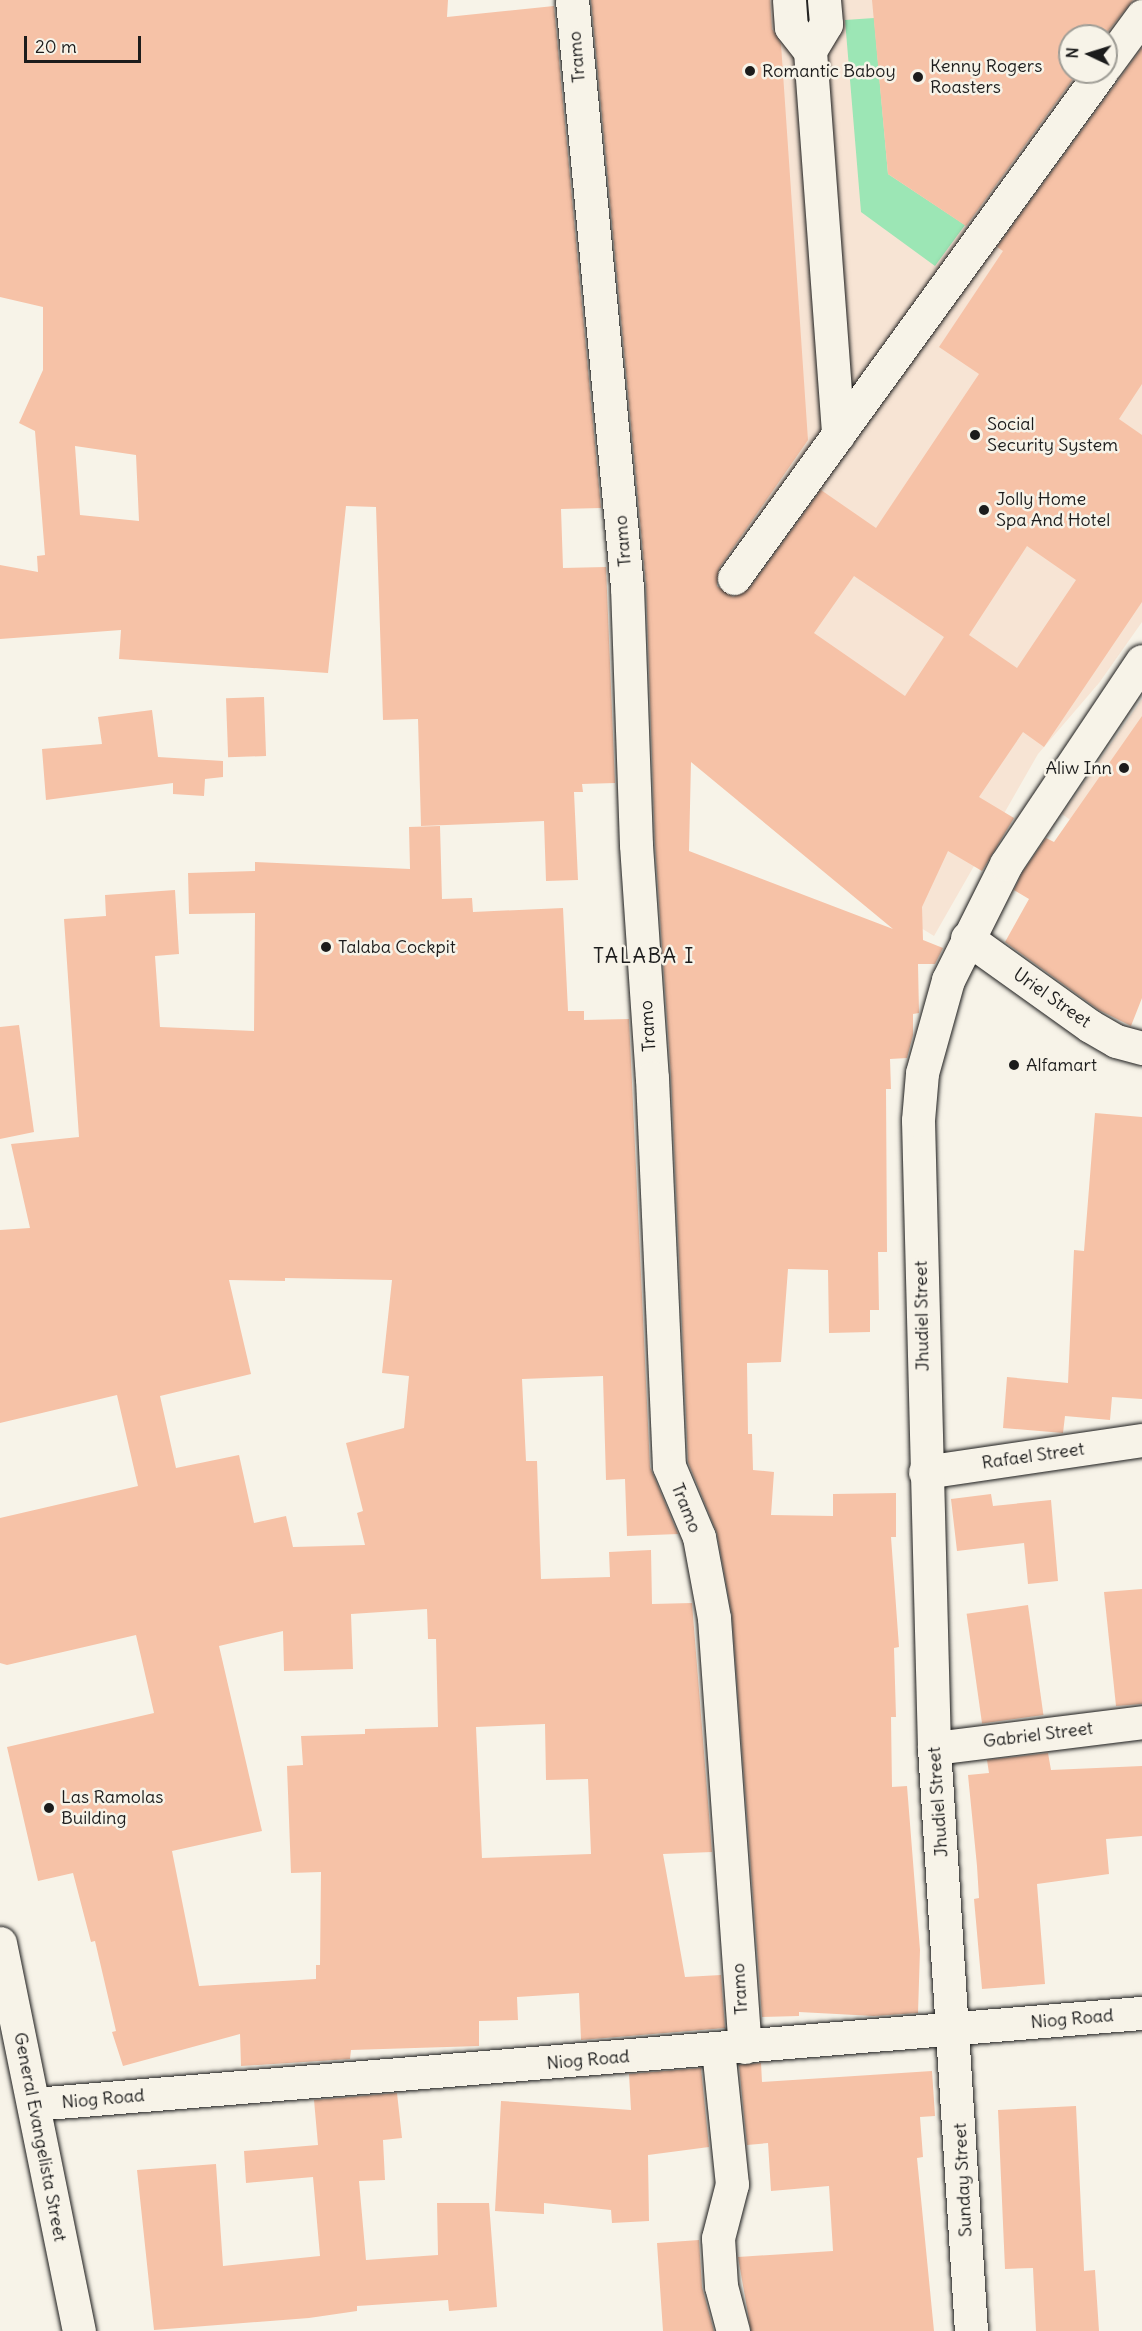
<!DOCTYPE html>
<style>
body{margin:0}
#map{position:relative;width:1142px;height:2331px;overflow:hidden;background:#f7f3e8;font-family:Delius,sans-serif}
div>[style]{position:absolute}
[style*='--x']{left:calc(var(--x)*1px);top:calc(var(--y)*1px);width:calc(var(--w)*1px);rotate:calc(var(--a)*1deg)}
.built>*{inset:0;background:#f7e4d4}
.green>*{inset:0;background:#9ce6b5}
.building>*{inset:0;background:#f6c2a7;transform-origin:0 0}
.roads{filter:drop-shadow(0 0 2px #1c1c1c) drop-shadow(0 0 2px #1c1c1c)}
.minor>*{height:33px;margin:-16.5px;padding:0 16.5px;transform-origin:16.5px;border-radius:16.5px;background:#f7f3e8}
.major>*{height:33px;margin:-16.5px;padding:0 16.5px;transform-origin:16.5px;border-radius:16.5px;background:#f7f3e8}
.dots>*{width:16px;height:16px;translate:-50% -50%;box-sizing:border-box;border:3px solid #f7f3e8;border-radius:50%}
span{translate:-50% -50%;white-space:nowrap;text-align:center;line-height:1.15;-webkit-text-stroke:5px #f7f3e8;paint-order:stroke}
.street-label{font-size:18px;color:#1c1c1c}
.poi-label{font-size:18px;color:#1c1c1c}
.left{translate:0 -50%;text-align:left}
.right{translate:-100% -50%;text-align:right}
.quarter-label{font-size:21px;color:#1c1c1c;letter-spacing:1.5px}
.north{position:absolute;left:1058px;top:24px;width:60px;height:60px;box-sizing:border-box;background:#f7f3e8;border:2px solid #9f9d96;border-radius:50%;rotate:274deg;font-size:16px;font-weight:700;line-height:24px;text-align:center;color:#1c1c1c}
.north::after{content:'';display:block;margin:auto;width:21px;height:27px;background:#1c1c1c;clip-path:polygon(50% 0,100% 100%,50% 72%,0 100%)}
.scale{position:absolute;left:24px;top:36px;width:117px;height:27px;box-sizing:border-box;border:3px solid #1c1c1c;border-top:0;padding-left:8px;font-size:18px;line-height:21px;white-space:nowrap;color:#1c1c1c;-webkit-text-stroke:4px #f7f3e8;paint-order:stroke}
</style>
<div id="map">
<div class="built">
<i style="clip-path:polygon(evenodd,669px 0,1142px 0,1142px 622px,1099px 683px,1038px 754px,934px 936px,808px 858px,738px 801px,669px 0,1070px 36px,1106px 36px,1106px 72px,1070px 72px,1070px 36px)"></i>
<i style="clip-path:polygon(1142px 699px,1142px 871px,1062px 814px)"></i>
</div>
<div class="green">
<i style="clip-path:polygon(874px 18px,888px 174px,965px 225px,935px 266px,861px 212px,845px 20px)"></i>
</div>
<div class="building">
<i style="clip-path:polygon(evenodd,0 0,448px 0,447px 17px,554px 6px,601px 508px,561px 509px,563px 568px,606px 567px,615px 783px,582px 784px,583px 792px,574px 792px,578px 880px,546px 881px,544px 821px,421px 826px,418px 719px,383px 720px,376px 507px,346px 506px,328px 673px,119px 659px,121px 630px,0 639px,0 565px,38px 572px,37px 556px,45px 555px,35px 431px,19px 423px,43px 370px,43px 307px,0 297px,0 0,75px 446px,136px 455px,139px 521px,80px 515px,75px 446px)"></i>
<i style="clip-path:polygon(evenodd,591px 0,770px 0,772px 29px,781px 44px,808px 440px,719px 568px,717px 586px,733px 597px,749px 589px,821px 490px,876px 528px,979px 374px,939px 347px,1003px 251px,997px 247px,1142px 48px,1142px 384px,1119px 419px,1142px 435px,1142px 602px,1044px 747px,1023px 732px,979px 797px,1014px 818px,982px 871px,948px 851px,922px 907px,923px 940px,943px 948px,935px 964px,918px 964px,919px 1013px,913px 1014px,913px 1035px,907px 1058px,890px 1059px,891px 1089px,886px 1089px,887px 1252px,878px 1252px,879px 1310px,870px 1310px,870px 1332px,829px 1333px,828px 1270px,788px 1269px,781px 1362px,747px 1363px,748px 1434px,752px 1434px,753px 1470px,774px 1472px,771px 1515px,833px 1516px,833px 1494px,896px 1493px,896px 1537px,891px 1537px,899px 1647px,894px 1648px,896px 1717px,891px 1717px,892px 1787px,907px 1786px,920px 1950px,918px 2013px,874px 2016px,799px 2012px,799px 2016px,762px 2017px,732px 1615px,717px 1533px,688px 1462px,671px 1077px,655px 844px,646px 585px,591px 0,1027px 546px,1076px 580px,1017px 668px,969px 635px,1027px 546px,591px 0,854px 576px,944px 637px,905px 696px,814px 633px,854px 576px,591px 0,691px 762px,893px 929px,689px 851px,691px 762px)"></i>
<i style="clip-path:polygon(872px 0,1133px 0,1104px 36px,1070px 36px,1070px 72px,1078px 72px,966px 226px,888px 174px)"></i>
<i style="left:264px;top:697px;width:59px;height:38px;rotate:88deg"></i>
<i style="clip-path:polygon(152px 710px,158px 757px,223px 761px,223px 777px,205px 779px,204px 796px,173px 794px,173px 783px,46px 800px,42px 749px,102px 744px,98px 717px)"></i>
<i style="clip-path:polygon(1142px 716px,1142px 998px,1131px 1026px,1099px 1010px,1005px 942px,1029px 899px,1014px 890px,1022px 873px,1046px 838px,1054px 842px)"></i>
<i style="clip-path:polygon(evenodd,440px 826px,442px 899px,472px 898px,473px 912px,563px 908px,568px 1011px,584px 1011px,584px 1020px,629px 1019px,650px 1467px,678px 1534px,627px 1536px,625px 1479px,606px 1480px,603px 1376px,522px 1379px,526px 1461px,537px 1461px,541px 1579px,610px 1577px,609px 1552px,651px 1550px,652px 1604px,692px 1603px,712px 1852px,663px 1854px,685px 1977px,721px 1975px,725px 2028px,581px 2040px,579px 1993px,517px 1997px,518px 2020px,479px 2021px,479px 2046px,351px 2050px,350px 2059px,241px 2066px,240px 2034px,123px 2066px,112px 2032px,116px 2031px,95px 1941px,91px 1942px,73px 1873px,38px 1881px,7px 1747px,154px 1713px,136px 1635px,7px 1665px,0 1663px,0 1518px,138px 1486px,117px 1395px,0 1423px,0 1230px,30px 1228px,11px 1144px,79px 1137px,64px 919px,106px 916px,105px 895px,175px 890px,179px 954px,155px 956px,160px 1027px,254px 1031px,255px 913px,189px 914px,188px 873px,255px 871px,255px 862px,410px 869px,409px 827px,440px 826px,285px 1278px,392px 1280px,382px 1373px,409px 1376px,404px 1428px,346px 1443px,363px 1511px,357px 1513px,365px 1545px,293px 1547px,286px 1516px,254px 1523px,239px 1455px,176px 1468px,160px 1396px,251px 1374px,229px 1280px,285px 1281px,285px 1278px,440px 826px,427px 1609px,428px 1639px,436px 1639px,438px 1727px,365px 1729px,365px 1734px,301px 1736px,303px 1765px,287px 1766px,291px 1873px,321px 1872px,320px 1965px,316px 1965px,316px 1979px,199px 1986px,172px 1851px,262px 1831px,219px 1646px,283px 1631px,284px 1671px,353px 1669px,351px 1614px,427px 1609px,440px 826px,545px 1724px,546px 1780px,588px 1779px,591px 1854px,482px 1858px,476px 1727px,545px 1724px)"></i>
<i style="clip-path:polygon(19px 1025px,34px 1132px,0 1139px,0 1027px)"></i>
<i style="clip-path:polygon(1095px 1113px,1142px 1117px,1142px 1399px,1112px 1397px,1110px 1420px,1065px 1416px,1063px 1433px,1003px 1428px,1007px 1377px,1068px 1383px,1074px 1250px,1084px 1251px)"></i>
<i style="clip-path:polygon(991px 1494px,993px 1506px,1051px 1500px,1058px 1581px,1028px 1584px,1024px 1543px,957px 1551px,951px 1499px)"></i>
<i style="clip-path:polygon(1142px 1589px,1142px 1704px,1116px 1706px,1104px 1592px)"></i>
<i style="left:1028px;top:1605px;width:111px;height:62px;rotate:82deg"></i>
<i style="clip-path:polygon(1048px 1753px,1051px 1770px,1142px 1766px,1142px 1836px,1106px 1839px,1109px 1874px,1037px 1884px,1045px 1984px,982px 1989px,974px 1899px,979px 1898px,977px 1866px,968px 1775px,989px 1773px,987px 1760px)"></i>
<i style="clip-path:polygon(761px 2063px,762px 2082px,932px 2071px,935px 2116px,920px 2117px,923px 2157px,917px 2158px,934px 2331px,751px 2331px,738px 2257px,833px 2251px,829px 2186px,771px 2191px,768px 2143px,747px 2145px,739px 2065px)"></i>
<i style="clip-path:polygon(701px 2068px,709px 2147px,648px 2155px,649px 2221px,612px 2223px,611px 2210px,544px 2203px,544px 2214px,495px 2211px,501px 2101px,631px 2110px,629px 2074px)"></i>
<i style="clip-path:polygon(397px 2093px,402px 2138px,383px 2140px,385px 2180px,359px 2181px,366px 2260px,438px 2255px,437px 2203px,489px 2203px,497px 2307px,449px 2311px,448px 2300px,357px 2306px,357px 2311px,309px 2318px,154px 2330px,137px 2170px,216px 2164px,223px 2266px,320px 2256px,313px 2177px,246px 2183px,244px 2151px,318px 2145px,314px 2100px)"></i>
<i style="clip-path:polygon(1076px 2106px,1084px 2271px,1095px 2270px,1099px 2331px,1036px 2331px,1033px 2268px,1005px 2269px,998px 2110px)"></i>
<i style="clip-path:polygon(699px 2240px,702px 2287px,714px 2331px,663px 2331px,657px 2243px)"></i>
</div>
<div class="roads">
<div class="minor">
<i style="--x:572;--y:0;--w:590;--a:84.65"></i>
<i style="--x:627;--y:587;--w:258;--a:88"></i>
<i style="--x:636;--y:845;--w:234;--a:86.1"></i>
<i style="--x:652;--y:1078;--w:388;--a:87.5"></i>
<i style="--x:669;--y:1466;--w:77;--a:67.1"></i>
<i style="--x:699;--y:1537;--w:82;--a:79.5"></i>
<i style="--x:714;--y:1618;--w:430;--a:85.9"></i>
<i style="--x:789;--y:0;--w:27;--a:86"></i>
<i style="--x:791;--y:27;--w:31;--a:52"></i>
<i style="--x:824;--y:0;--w:24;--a:85"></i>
<i style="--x:826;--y:24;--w:31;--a:121"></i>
<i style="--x:810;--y:51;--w:385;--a:85.8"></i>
<i style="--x:1106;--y:65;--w:61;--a:-53.7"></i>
<i style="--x:734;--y:578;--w:625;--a:-54.05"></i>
<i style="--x:967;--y:938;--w:151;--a:35.6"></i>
<i style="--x:1090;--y:1026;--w:30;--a:30"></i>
<i style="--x:1116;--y:1041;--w:27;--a:15"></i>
<i style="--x:925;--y:1472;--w:219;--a:-8.4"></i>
<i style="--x:934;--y:1748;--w:210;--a:-7.1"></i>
<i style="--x:718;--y:2049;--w:136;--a:84.1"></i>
<i style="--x:732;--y:2184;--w:56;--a:104.5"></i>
<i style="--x:718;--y:2238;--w:48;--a:86.4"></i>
<i style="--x:721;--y:2286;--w:47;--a:75.1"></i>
<i style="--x:34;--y:2104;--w:1112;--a:-4.7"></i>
<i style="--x:971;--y:2331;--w:584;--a:-93.63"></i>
<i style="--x:934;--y:1748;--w:628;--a:-91.46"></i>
<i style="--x:918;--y:1120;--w:47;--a:-85.1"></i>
<i style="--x:922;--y:1073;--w:97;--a:-74.4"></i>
<i style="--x:948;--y:980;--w:130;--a:-63.4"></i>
<i style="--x:1006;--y:864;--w:244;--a:-56.2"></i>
</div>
<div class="major">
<i style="--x:0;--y:1943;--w:396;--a:78.5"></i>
</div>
</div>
<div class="dots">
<i style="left:750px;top:71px;background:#1c1c1c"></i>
<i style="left:918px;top:77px;background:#1c1c1c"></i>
<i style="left:975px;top:435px;background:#1c1c1c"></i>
<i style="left:984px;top:510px;background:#1c1c1c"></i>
<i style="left:1124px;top:768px;background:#1c1c1c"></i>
<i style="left:326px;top:947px;background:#1c1c1c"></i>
<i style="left:1014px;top:1065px;background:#1c1c1c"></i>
<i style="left:49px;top:1808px;background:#1c1c1c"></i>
</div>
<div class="street-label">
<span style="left:577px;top:57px;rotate:-95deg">Tramo</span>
<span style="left:623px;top:541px;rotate:-95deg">Tramo</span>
<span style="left:1052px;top:998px;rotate:35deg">Uriel Street</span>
<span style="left:648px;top:1026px;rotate:-94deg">Tramo</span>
<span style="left:922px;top:1316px;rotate:-91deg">Jhudiel Street</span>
<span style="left:1033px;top:1456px;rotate:-8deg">Rafael Street</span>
<span style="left:686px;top:1508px;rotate:68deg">Tramo</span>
<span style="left:1038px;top:1735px;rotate:-7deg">Gabriel Street</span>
<span style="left:938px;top:1802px;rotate:-94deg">Jhudiel Street</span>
<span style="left:740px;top:1989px;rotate:-94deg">Tramo</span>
<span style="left:1072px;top:2019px;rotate:-5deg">Niog Road</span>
<span style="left:588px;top:2060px;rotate:-5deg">Niog Road</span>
<span style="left:103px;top:2099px;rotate:-5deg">Niog Road</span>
<span style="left:40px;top:2137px;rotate:79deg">General Evangelista Street</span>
<span style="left:963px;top:2180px;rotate:-93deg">Sunday Street</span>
</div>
<div class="poi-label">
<span class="left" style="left:930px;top:77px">Kenny Rogers<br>Roasters</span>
<span class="left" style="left:762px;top:71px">Romantic Baboy</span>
<span class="left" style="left:987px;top:435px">Social<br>Security System</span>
<span class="left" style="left:996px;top:510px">Jolly Home<br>Spa And Hotel</span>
<span class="right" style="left:1112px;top:768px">Aliw Inn</span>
<span class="left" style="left:338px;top:947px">Talaba Cockpit</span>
<span class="left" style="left:1026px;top:1065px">Alfamart</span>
<span class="left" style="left:61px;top:1808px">Las Ramolas<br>Building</span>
</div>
<div class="quarter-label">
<span style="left:644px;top:956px">TALABA I</span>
</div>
<div class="north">N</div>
<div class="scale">20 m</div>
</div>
